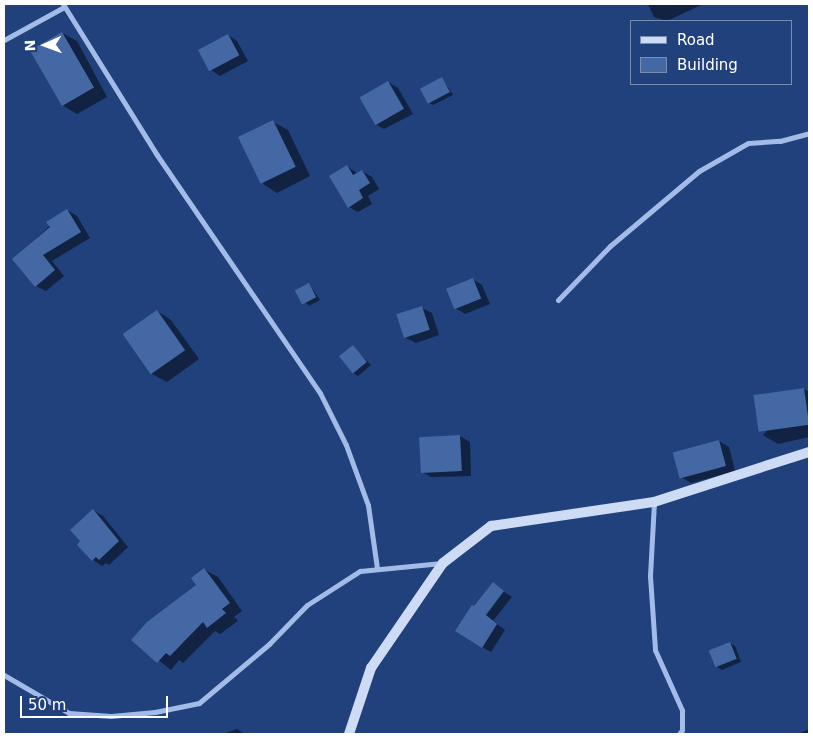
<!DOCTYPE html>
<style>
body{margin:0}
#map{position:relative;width:813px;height:738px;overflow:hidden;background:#20417c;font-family:"DejaVu Sans",sans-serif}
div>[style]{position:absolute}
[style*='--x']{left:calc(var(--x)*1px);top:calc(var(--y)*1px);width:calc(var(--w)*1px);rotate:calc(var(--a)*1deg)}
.shadow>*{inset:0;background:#0007}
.building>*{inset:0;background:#4468a4;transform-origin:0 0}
.street>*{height:5px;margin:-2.5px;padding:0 2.5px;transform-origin:2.5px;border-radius:2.5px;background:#a2bce7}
.secondary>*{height:10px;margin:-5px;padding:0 5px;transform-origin:5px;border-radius:5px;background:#cddbf5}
span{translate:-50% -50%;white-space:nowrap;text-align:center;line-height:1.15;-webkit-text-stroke:4px #20417c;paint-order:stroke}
.frame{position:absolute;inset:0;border:5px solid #fff;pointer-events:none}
.legend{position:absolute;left:630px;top:20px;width:162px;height:65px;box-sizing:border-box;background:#20417c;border:1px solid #798db0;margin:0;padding:6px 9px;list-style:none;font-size:15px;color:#fff}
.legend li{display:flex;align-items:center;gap:10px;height:25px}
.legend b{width:25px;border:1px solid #798db0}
.north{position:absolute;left:20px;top:20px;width:50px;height:50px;-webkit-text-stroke:4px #20417c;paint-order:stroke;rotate:268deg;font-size:14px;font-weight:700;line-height:20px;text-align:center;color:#fff}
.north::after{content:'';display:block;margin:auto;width:18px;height:22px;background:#fff;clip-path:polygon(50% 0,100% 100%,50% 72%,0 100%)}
.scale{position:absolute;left:20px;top:696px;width:148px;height:22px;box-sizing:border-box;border:2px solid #fff;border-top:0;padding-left:6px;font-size:15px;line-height:18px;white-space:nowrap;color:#fff;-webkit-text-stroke:4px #20417c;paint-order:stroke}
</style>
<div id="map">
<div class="shadow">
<i style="clip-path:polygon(648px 4px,703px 4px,667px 21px,654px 17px)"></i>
<i style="clip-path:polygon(62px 33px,77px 41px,107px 97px,77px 114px,62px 105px)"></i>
<i style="clip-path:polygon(228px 35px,237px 41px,248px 61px,220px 76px,211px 70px)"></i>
<i style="clip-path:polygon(442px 78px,453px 95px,433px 105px,429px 103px)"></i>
<i style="clip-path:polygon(388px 82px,398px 88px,413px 114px,384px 129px,375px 124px)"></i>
<i style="clip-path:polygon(273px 122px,288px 130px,310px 176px,277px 193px,263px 184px)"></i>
<i style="clip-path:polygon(347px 166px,358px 174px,362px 171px,372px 177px,379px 189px,368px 196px,372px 204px,358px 212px,349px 207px)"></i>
<i style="clip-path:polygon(67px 210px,77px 216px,90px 238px,52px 261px,64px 276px,46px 291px,36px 286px,14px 259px)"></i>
<i style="clip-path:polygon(472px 279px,482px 285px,490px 304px,465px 314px,455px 308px)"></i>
<i style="clip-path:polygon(309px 284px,320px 300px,309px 306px,297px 291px)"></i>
<i style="clip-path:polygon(422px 308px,432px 313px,439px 335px,416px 343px,406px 338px)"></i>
<i style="clip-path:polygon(157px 311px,171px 320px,199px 359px,167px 382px,152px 374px)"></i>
<i style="clip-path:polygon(353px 347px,371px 365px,358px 376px,353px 373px)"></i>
<i style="clip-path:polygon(804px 389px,809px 392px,809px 437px,778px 444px,763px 435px)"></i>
<i style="clip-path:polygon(460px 436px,470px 442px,471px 476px,431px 477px,422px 472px)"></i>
<i style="clip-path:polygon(719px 441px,729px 447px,735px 471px,691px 483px,681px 477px)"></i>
<i style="clip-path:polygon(93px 510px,103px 516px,128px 547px,109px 565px,106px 563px,102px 566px,93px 560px)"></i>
<i style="clip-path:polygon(205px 570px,218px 577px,242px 611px,234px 617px,238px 621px,220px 634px,215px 631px,183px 663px,179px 660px,171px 670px,133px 640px,197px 585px)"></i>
<i style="clip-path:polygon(493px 584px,512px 597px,493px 621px,505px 630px,491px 652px,482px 647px,474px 608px)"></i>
<i style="clip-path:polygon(730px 643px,735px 646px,741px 662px,722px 670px,717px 667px)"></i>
<i style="clip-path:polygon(237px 729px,245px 734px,223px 734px)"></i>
<i style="clip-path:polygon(809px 729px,809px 734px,798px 734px)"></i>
</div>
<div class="building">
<i style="left:62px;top:32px;width:64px;height:37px;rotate:60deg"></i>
<i style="left:228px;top:34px;width:24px;height:34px;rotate:62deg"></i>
<i style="left:442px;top:77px;width:17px;height:25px;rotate:62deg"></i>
<i style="left:388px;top:81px;width:32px;height:33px;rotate:60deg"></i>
<i style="left:273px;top:120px;width:52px;height:39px;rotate:64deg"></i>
<i style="clip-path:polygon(347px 165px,353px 175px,362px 170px,370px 183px,359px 190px,363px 198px,348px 208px,329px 176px)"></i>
<i style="clip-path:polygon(67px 209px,81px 232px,43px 255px,55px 270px,35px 287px,12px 259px,50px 227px,46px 222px)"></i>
<i style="left:473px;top:278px;width:22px;height:29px;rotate:68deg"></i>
<i style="left:309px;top:283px;width:16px;height:16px;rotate:63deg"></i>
<i style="left:422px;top:306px;width:25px;height:27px;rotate:72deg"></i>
<i style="left:157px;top:310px;width:49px;height:42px;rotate:55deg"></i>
<i style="left:353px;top:345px;width:22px;height:18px;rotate:51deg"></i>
<i style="left:804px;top:388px;width:37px;height:51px;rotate:82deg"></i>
<i style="left:460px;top:435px;width:36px;height:41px;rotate:87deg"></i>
<i style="left:719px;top:440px;width:27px;height:48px;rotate:75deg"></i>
<i style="clip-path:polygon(93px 509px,119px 541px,99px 560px,96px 557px,92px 561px,77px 545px,80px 541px,70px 530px)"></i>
<i style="clip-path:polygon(204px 568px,230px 603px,222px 609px,226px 613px,207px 628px,203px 622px,170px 656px,166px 653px,157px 663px,131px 640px,147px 622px,196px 585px,191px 578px)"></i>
<i style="clip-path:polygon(493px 582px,504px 591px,486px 615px,497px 624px,482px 648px,455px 631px,472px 605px,474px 606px)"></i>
<i style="left:730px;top:642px;width:18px;height:23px;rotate:68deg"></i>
</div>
<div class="street">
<i style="--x:63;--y:4;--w:178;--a:58.1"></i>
<i style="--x:157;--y:155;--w:288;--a:55.6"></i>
<i style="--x:320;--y:393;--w:58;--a:63.4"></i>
<i style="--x:346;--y:445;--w:64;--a:69.9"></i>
<i style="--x:368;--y:505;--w:64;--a:81.9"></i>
<i style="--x:4;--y:40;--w:68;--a:-28.8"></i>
<i style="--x:558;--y:300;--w:75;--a:-46.1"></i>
<i style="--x:610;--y:246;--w:116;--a:-40.1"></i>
<i style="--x:699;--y:171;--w:56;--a:-29.7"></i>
<i style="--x:748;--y:143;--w:32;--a:-4"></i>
<i style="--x:780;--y:141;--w:30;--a:-15"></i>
<i style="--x:654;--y:502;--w:74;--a:93.1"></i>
<i style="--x:650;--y:576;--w:74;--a:86.1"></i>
<i style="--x:655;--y:650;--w:66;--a:65.8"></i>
<i style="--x:682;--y:710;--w:20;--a:90"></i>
<i style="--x:682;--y:730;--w:5;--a:127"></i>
<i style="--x:4;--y:675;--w:75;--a:30.3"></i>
<i style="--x:69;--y:713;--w:42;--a:4.1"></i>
<i style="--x:111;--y:716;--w:44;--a:-5.2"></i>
<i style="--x:155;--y:712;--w:45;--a:-11.6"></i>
<i style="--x:199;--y:703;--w:92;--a:-40.1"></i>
<i style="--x:269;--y:644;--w:54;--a:-45.7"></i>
<i style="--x:307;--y:605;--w:63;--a:-32.7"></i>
<i style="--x:360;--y:571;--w:82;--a:-5.6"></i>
</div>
<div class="secondary">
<i style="--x:349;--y:734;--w:70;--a:-71.6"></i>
<i style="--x:371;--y:668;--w:127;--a:-55.6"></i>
<i style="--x:443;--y:563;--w:61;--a:-37.6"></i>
<i style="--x:491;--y:526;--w:165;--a:-8.4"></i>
<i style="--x:654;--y:502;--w:163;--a:-17.9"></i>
</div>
<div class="frame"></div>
<ul class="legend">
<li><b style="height:6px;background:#cddbf5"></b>Road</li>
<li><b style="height:14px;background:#4468a4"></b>Building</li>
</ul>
<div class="north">N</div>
<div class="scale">50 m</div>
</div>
